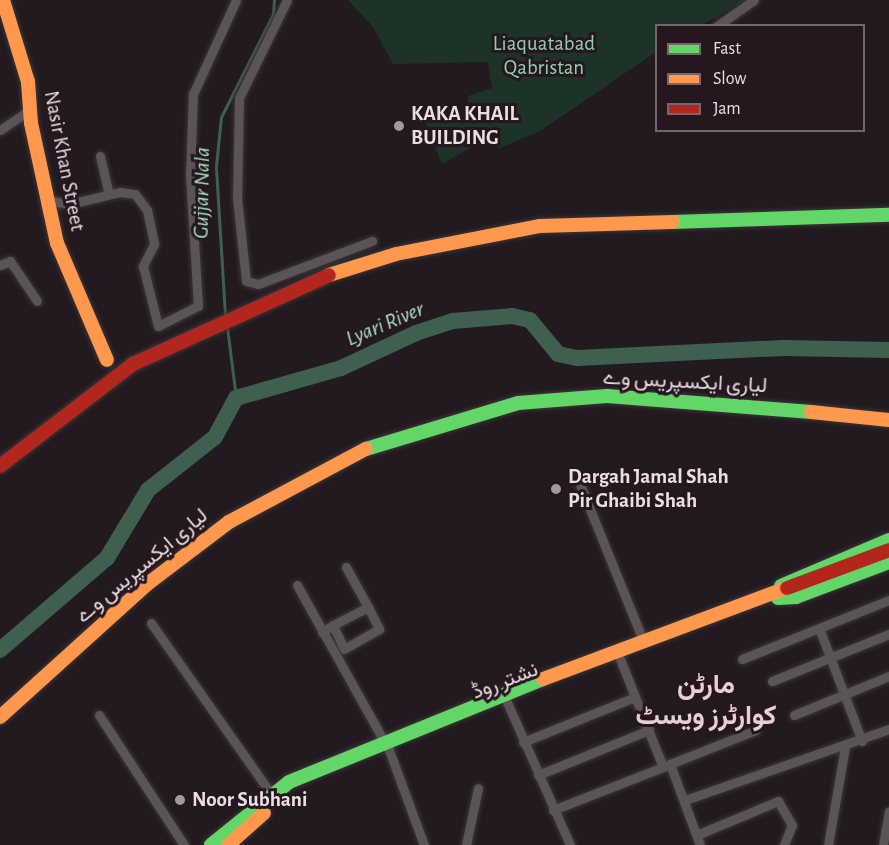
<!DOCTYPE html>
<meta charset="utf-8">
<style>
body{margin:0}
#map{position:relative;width:889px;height:845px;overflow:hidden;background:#221a1e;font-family:"Alegreya Sans",Vazirmatn,sans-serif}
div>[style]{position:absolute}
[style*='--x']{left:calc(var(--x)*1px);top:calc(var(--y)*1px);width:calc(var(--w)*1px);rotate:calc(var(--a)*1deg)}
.green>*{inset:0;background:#1d3328}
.stream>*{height:3px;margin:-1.5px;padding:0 1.5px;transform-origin:1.5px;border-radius:1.5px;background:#3f604f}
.river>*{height:16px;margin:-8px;padding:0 8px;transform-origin:8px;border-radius:8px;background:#3f604f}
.roads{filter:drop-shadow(0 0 2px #3b3538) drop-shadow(0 0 2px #3b3538)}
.street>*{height:9px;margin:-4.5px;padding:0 4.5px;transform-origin:4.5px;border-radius:4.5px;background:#5a5457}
.fast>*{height:14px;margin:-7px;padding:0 7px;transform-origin:7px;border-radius:7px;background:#63d668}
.slow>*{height:14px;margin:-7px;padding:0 7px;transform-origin:7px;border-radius:7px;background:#ff974d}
.jam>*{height:14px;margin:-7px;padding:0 7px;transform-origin:7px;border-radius:7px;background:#b3261e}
.dots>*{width:16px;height:16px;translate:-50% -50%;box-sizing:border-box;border:3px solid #26161e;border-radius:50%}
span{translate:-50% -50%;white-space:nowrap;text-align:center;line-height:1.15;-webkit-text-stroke:6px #26161e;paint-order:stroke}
.park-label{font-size:21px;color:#8ed0ae}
.poi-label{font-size:21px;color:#e9dee3;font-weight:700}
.left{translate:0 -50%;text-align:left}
.street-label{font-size:21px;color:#e9dee3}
.water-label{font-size:22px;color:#a2e4c1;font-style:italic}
.district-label{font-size:27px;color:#e5cfd9;font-weight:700}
.legend{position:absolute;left:655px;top:24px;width:210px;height:108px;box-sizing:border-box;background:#26161e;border:2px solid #74666d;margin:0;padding:8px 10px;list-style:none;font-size:18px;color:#e9dee3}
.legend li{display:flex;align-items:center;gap:12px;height:30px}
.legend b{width:30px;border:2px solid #74666d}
</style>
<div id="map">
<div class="green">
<i style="clip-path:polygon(348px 0,746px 0,702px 25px,656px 26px,656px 52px,540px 131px,500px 148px,479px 143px,442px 164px,420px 110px,468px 115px,468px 96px,492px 88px,488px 62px,393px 64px,373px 27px)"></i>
</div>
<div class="stream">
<i style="--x:225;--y:315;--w:149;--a:-93.5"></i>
<i style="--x:216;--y:166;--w:49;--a:-84.2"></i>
<i style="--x:221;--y:117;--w:115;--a:-63.2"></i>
<i style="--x:273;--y:14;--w:14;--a:-86"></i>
<i style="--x:227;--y:327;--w:72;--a:82.8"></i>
</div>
<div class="river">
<i style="--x:0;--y:650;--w:141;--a:-40.7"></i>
<i style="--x:107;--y:558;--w:79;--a:-58.9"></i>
<i style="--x:148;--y:490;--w:85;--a:-38.3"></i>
<i style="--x:215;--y:437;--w:44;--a:-61.7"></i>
<i style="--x:236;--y:398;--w:109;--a:-15.9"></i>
<i style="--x:341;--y:368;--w:83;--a:-25"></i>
<i style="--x:416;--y:333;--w:39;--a:-18"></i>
<i style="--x:453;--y:321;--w:59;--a:-4.8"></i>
<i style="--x:512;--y:316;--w:18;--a:13"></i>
<i style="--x:530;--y:320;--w:44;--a:50.5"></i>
<i style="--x:558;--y:354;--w:19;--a:12"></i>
<i style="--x:577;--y:358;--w:207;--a:-2.8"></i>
<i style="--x:784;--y:348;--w:105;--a:1.1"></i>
</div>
<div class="roads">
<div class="street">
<i style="--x:287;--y:0;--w:109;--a:116.1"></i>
<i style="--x:239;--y:98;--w:100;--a:91.1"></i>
<i style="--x:237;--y:198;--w:83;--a:83.8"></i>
<i style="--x:246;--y:281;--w:12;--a:14"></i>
<i style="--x:258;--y:284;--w:122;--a:-20.7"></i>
<i style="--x:717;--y:26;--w:45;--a:-35.1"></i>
<i style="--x:0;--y:130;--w:36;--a:-34"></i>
<i style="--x:100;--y:156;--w:39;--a:77"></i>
<i style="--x:45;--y:200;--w:24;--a:9"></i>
<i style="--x:69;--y:204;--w:52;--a:-13.2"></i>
<i style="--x:120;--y:192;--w:15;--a:8"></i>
<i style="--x:135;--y:194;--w:20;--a:53"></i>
<i style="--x:147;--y:210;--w:35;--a:78"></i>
<i style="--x:154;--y:244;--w:25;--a:117"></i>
<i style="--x:143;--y:266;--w:62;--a:76"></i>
<i style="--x:158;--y:326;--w:45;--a:-26.6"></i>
<i style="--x:198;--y:306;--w:131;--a:-93.5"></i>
<i style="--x:190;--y:175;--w:81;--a:-87.9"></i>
<i style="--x:193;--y:94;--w:103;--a:-65.4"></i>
<i style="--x:0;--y:265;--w:11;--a:-22"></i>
<i style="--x:10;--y:261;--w:48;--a:56"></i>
<i style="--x:577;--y:477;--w:176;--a:68"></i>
<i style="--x:346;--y:567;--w:46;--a:61.2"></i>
<i style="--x:297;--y:585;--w:189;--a:60.9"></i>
<i style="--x:389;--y:750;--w:101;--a:69.8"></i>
<i style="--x:151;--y:623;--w:209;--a:54.9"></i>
<i style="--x:819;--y:628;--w:121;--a:69.2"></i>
<i style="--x:322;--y:632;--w:13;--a:-32"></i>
<i style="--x:333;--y:625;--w:39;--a:-27"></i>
<i style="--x:368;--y:607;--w:25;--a:63"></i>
<i style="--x:379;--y:629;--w:40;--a:150.3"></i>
<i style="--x:344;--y:649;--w:26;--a:-115"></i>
<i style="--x:620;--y:659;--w:116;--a:68.3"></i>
<i style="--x:663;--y:767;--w:8;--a:-23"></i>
<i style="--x:670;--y:764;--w:86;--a:69.7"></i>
<i style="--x:742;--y:659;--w:158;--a:-21.9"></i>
<i style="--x:772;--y:681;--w:126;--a:-21.9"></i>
<i style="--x:507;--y:702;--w:156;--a:66.2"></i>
<i style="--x:99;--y:715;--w:155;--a:56.8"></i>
<i style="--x:794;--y:715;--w:103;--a:-22.3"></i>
<i style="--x:523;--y:742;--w:121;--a:-21.9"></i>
<i style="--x:670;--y:764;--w:92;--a:-21.6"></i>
<i style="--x:538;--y:775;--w:120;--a:-22.1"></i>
<i style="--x:685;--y:800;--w:216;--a:-19.2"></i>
<i style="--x:553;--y:810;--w:118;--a:-21.4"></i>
<i style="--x:699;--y:834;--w:86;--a:-22.7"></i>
<i style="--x:778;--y:801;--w:28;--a:60"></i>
<i style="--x:792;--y:825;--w:22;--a:112"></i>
<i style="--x:466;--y:845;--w:58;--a:-78.1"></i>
<i style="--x:828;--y:845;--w:99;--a:-80.2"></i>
<i style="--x:883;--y:845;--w:34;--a:-80"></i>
</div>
<div class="fast">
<i style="--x:673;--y:222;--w:216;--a:-1.9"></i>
<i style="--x:366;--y:449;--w:159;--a:-16.8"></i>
<i style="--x:518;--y:403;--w:89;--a:-4.5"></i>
<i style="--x:607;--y:396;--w:205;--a:4.5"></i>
<i style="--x:781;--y:586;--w:117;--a:-23.1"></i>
<i style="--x:778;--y:598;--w:18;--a:-3"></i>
<i style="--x:796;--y:597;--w:99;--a:-20.6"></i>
<i style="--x:211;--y:845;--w:100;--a:-38.9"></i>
<i style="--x:289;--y:782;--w:274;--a:-22.1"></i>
</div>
<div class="slow">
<i style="--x:3;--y:0;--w:86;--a:73"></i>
<i style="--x:28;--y:82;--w:41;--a:85.8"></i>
<i style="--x:31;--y:123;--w:123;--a:77.8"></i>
<i style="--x:57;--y:243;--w:127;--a:66.9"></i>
<i style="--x:329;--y:275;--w:70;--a:-17.4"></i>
<i style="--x:396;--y:254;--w:147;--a:-11"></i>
<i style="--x:540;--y:226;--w:133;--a:-1.7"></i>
<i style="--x:811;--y:412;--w:78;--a:5.9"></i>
<i style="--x:543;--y:679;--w:260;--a:-20.5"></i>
<i style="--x:0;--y:717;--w:197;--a:-42.1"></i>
<i style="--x:146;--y:585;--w:104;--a:-37.2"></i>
<i style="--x:229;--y:522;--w:155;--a:-28.1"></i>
<i style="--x:228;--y:845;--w:48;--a:-41.6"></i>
</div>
<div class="jam">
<i style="--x:0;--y:466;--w:168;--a:-37.5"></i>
<i style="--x:133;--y:364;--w:215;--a:-24.4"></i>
<i style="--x:787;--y:588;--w:109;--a:-20.4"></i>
</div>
</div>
<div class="dots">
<i style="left:399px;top:126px;background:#a3999e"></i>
<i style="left:556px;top:489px;background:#a3999e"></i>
<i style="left:180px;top:800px;background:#a3999e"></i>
</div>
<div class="park-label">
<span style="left:544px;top:56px">Liaquatabad<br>Qabristan</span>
</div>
<div class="poi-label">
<span class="left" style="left:411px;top:126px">KAKA KHAIL<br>BUILDING</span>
<span class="left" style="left:568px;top:489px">Dargah Jamal Shah<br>Pir Ghaibi Shah</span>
<span class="left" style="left:192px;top:800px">Noor Subhani</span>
</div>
<div class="street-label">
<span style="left:64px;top:161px;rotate:79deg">Nasir Khan Street</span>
<span style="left:685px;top:382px;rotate:3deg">لیاری ایکسپریس وے</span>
<span style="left:142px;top:566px;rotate:-40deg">لیاری ایکسپریس وے</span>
<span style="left:505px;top:681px;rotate:-21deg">نشتر روڈ</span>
</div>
<div class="water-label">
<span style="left:202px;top:193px;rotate:-89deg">Gujjar Nala</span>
<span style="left:385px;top:324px;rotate:-23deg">Lyari River</span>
</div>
<div class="district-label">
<span style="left:706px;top:700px">مارٹن<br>کوارٹرز ویسٹ</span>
</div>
<ul class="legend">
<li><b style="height:8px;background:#63d668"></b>Fast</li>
<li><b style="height:8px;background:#ff974d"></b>Slow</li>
<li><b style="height:8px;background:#b3261e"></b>Jam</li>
</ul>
</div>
